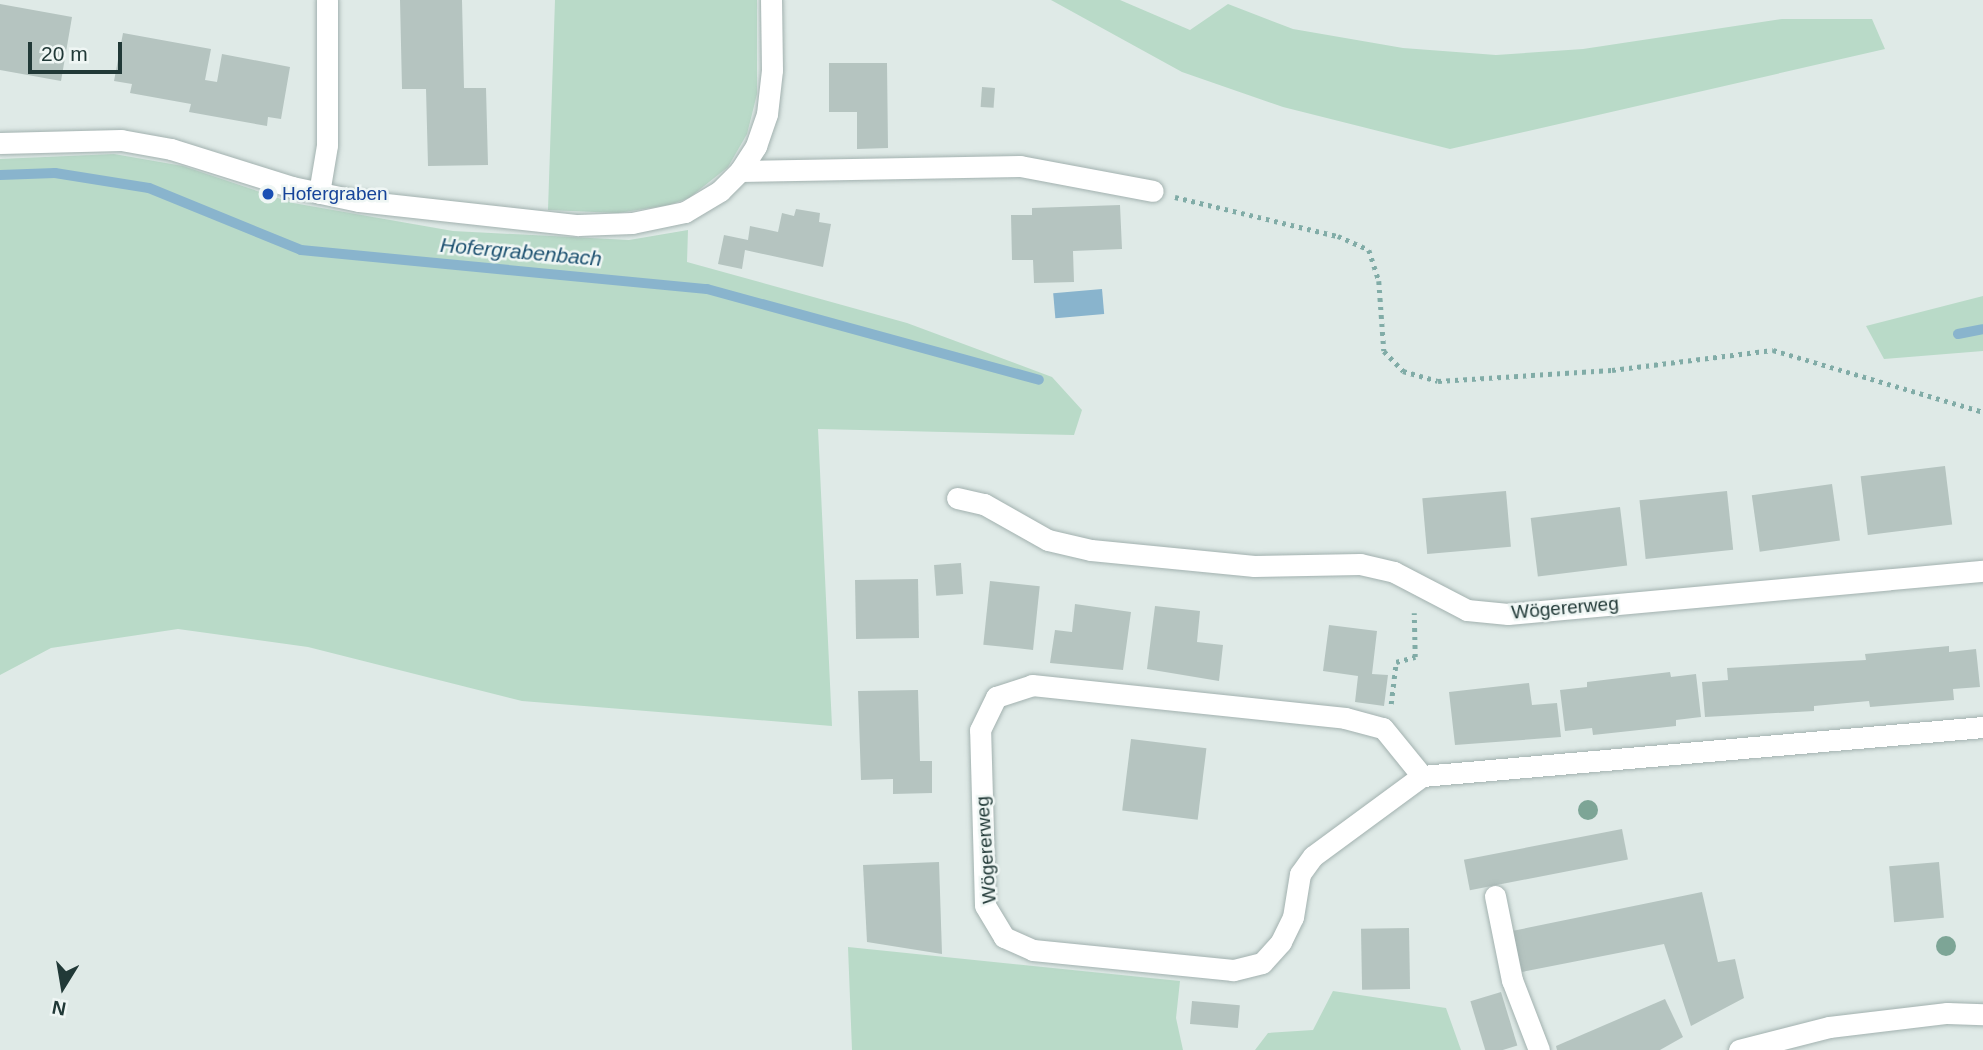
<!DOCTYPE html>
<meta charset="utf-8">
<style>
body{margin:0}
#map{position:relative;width:1983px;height:1050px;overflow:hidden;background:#dfeae7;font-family:Arial,sans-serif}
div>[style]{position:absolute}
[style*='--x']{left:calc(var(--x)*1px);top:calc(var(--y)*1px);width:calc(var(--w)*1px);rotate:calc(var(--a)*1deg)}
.green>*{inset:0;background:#b9dac8}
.water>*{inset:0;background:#89b4cd;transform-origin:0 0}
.stream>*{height:10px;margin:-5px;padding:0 5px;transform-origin:5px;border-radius:5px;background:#89b4cd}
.building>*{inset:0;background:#b5c4c0;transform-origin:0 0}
.path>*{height:4.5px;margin-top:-2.25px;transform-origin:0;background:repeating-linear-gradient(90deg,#81aca7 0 3.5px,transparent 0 8.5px)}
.roads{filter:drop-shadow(0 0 2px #a2b1af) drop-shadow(0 0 2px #a2b1af)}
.minor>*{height:21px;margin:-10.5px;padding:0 10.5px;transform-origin:10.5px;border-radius:10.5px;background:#fff}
.trees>*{width:20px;height:20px;margin:-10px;border-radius:50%;background:#7da596}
.dots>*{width:19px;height:19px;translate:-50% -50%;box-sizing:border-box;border:4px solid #eff6f4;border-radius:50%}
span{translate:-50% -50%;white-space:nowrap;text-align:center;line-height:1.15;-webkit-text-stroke:5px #eff6f4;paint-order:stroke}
.transit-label{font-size:19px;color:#164399}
.left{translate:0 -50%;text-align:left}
.street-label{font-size:19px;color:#213937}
.water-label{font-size:21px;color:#1e5271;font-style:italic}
.north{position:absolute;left:28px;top:952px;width:70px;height:70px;-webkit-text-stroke:5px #eff6f4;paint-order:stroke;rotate:191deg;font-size:19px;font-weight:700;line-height:28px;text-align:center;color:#213937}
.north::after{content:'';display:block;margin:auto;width:24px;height:32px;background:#213937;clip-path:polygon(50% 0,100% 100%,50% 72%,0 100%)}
.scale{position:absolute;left:28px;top:42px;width:94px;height:32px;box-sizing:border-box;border:4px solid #213937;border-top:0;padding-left:9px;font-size:21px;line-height:24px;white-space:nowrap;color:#213937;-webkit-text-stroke:5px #eff6f4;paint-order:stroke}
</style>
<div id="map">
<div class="green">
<i style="clip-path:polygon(555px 0,757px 0,757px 94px,747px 134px,728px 167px,689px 198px,669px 205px,618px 213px,548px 210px)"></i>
<i style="clip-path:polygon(1051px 0,1120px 0,1190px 30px,1228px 4px,1293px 29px,1403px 48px,1496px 55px,1583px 49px,1782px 19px,1872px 19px,1885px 49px,1450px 149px,1283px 107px,1182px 72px)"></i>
<i style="clip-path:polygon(114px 154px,183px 166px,293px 203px,453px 231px,629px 240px,688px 230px,687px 262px,907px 323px,1052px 377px,1082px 410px,1074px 435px,818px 429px,832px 726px,522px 701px,308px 647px,178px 629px,51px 648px,0 675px,0 159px)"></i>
<i style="clip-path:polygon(1983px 296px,1983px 351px,1884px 359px,1866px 326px)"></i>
<i style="clip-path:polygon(848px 947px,1180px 981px,1176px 1018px,1183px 1050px,852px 1050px)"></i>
<i style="clip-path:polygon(1333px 991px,1446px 1008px,1461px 1050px,1255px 1050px,1268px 1033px,1313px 1030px)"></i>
</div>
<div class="water">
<i style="left:1102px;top:289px;width:25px;height:49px;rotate:85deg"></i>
</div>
<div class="stream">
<i style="--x:0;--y:175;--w:55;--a:-2.1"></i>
<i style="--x:55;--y:173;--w:95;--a:9.1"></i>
<i style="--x:149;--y:188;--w:164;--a:22.2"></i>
<i style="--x:301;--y:250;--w:408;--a:5.5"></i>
<i style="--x:707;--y:289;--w:344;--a:15.3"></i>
<i style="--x:1958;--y:334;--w:25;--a:-11"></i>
</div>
<div class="building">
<i style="clip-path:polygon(400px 0,462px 0,464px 88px,486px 88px,488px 165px,428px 166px,426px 89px,402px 89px)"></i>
<i style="clip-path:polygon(0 4px,72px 17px,61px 81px,0 70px)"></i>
<i style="clip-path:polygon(123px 33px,211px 49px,205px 80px,217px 82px,222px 54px,290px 67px,281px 119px,268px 117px,267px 126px,189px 112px,191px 104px,130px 93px,132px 84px,114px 81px)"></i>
<i style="clip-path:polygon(829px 63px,887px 63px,888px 148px,857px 149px,857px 112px,829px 112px)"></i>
<i style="left:982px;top:87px;width:13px;height:20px;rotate:4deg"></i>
<i style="clip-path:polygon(1120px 205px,1122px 249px,1073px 251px,1074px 282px,1034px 283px,1033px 260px,1012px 260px,1011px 215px,1032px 215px,1032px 208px)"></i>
<i style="clip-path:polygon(796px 209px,820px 213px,819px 222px,831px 224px,823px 267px,745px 250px,742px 269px,718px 264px,724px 235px,748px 240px,750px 226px,778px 232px,782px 213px,794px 216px)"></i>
<i style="left:1945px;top:466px;width:59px;height:85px;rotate:83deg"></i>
<i style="left:1832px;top:484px;width:57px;height:81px;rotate:82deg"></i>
<i style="left:1506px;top:491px;width:56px;height:84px;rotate:85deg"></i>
<i style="left:1727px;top:491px;width:59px;height:88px;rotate:84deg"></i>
<i style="left:1620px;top:507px;width:59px;height:90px;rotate:83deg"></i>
<i style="left:961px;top:563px;width:31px;height:27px;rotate:86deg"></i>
<i style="left:918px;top:579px;width:59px;height:63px;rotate:89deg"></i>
<i style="left:990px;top:581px;width:50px;height:64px;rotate:6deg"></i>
<i style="clip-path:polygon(1075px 604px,1131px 612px,1123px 670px,1050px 663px,1055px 630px,1072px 632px)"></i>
<i style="clip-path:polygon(1155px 606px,1200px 611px,1197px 642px,1223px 645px,1219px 681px,1147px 669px)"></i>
<i style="clip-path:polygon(1329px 625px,1377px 631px,1372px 674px,1388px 675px,1384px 706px,1355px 702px,1358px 676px,1323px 671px)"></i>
<i style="clip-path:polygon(1949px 646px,1949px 652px,1976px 649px,1980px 687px,1953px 689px,1954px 700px,1870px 707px,1869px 701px,1814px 706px,1814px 711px,1705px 717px,1702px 682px,1728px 680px,1727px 668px,1866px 660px,1865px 654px)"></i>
<i style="clip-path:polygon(1670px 672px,1671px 677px,1696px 674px,1701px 717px,1676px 720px,1676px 726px,1593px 735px,1592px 728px,1565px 731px,1560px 690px,1587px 687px,1587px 682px)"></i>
<i style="clip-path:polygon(1529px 683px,1532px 705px,1557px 703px,1561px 737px,1455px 745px,1449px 692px)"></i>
<i style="clip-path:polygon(918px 690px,920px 761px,932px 761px,932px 793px,893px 794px,893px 779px,861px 780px,858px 691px)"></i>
<i style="left:1131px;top:739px;width:76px;height:72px;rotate:7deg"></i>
<i style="left:1622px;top:829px;width:31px;height:161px;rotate:79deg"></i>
<i style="clip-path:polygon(939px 862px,942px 954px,867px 942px,863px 865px)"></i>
<i style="left:1939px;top:862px;width:56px;height:50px;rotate:85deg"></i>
<i style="clip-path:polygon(1702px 892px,1718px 962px,1735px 959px,1744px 998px,1691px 1026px,1664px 944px,1522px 972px,1512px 931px)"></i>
<i style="left:1409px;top:928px;width:61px;height:48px;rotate:89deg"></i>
<i style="left:1501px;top:992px;width:56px;height:32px;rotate:73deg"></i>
<i style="clip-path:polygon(1665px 999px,1683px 1037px,1660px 1050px,1557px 1050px,1556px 1046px)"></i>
<i style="left:1192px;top:1001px;width:48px;height:23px;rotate:5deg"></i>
</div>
<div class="path">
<i style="--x:1175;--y:197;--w:168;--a:13.5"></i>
<i style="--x:1338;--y:236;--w:34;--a:24"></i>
<i style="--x:1369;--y:250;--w:33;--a:72"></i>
<i style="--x:1379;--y:281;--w:70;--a:85.9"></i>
<i style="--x:1384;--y:351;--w:28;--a:46"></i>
<i style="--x:1403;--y:371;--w:36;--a:16"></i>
<i style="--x:1438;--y:381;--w:174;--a:-3.6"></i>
<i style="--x:1612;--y:370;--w:162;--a:-7.1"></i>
<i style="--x:1773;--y:350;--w:219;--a:16.4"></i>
<i style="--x:1391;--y:704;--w:42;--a:-83.2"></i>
<i style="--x:1396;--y:662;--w:20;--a:-15"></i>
<i style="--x:1415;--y:657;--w:44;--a:-91.3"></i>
</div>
<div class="roads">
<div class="minor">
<i style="--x:0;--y:143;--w:121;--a:-1.4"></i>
<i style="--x:121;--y:140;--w:51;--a:10.2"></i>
<i style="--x:171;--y:149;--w:127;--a:17.4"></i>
<i style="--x:292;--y:187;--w:68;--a:11.8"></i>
<i style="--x:359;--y:201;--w:220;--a:6.3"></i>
<i style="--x:578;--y:225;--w:54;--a:-2.1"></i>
<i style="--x:632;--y:223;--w:54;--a:-11.7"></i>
<i style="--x:685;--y:212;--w:41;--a:-31"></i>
<i style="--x:720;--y:191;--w:28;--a:-45"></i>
<i style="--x:740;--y:171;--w:30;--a:-57"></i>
<i style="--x:756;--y:146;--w:34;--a:-71"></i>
<i style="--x:767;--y:114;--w:44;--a:-83.5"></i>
<i style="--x:772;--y:70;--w:70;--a:-90.8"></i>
<i style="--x:740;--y:171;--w:280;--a:-1"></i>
<i style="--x:1020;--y:166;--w:135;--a:10.6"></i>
<i style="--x:319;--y:193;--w:49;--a:-80.5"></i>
<i style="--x:327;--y:145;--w:145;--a:-90"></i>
<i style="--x:957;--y:498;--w:28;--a:13"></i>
<i style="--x:984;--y:504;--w:73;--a:29.4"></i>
<i style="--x:1048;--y:540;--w:44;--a:13.1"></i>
<i style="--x:1091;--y:550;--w:164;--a:5.6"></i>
<i style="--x:1254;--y:566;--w:106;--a:-1.1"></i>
<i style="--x:1360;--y:564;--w:35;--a:13"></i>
<i style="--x:1394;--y:572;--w:82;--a:27.5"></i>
<i style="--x:1467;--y:610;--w:41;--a:5.6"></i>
<i style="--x:1508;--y:614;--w:477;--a:-5.2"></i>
<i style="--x:1032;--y:685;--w:315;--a:6"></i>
<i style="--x:1345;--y:718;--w:39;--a:15"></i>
<i style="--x:1383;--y:728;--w:62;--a:50.9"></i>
<i style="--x:1422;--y:776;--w:135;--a:143.7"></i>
<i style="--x:1313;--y:856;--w:22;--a:126"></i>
<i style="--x:1300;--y:874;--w:44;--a:99.2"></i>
<i style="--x:1293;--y:917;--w:28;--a:116"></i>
<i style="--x:1281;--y:942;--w:28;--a:132"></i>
<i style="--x:1262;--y:963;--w:30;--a:166"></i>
<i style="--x:1233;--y:970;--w:201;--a:-174.3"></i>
<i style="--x:1033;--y:950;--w:32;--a:-156"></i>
<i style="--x:1004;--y:937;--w:37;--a:-121"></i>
<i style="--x:985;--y:905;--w:175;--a:-91.6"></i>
<i style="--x:980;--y:730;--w:37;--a:-64"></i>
<i style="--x:996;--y:697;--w:38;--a:-18"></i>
<i style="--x:1422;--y:776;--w:563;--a:-4.99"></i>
<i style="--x:1495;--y:896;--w:86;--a:78.6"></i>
<i style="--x:1512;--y:980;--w:75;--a:68.9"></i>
<i style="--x:1739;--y:1050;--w:93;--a:-14.3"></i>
<i style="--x:1829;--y:1027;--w:119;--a:-6.8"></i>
<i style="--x:1947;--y:1013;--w:36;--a:2"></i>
</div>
</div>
<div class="trees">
<i style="left:1588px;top:810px"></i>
<i style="left:1946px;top:946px"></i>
</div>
<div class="dots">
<i style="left:268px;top:194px;background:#1a4fb4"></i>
</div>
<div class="transit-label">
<span class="left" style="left:282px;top:194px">Hofergraben</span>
</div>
<div class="street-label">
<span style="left:1565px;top:608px;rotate:-5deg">Wögererweg</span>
<span style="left:986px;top:850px;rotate:-94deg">Wögererweg</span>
</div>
<div class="water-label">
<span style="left:521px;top:252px;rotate:5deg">Hofergrabenbach</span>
</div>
<div class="north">N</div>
<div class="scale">20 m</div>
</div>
